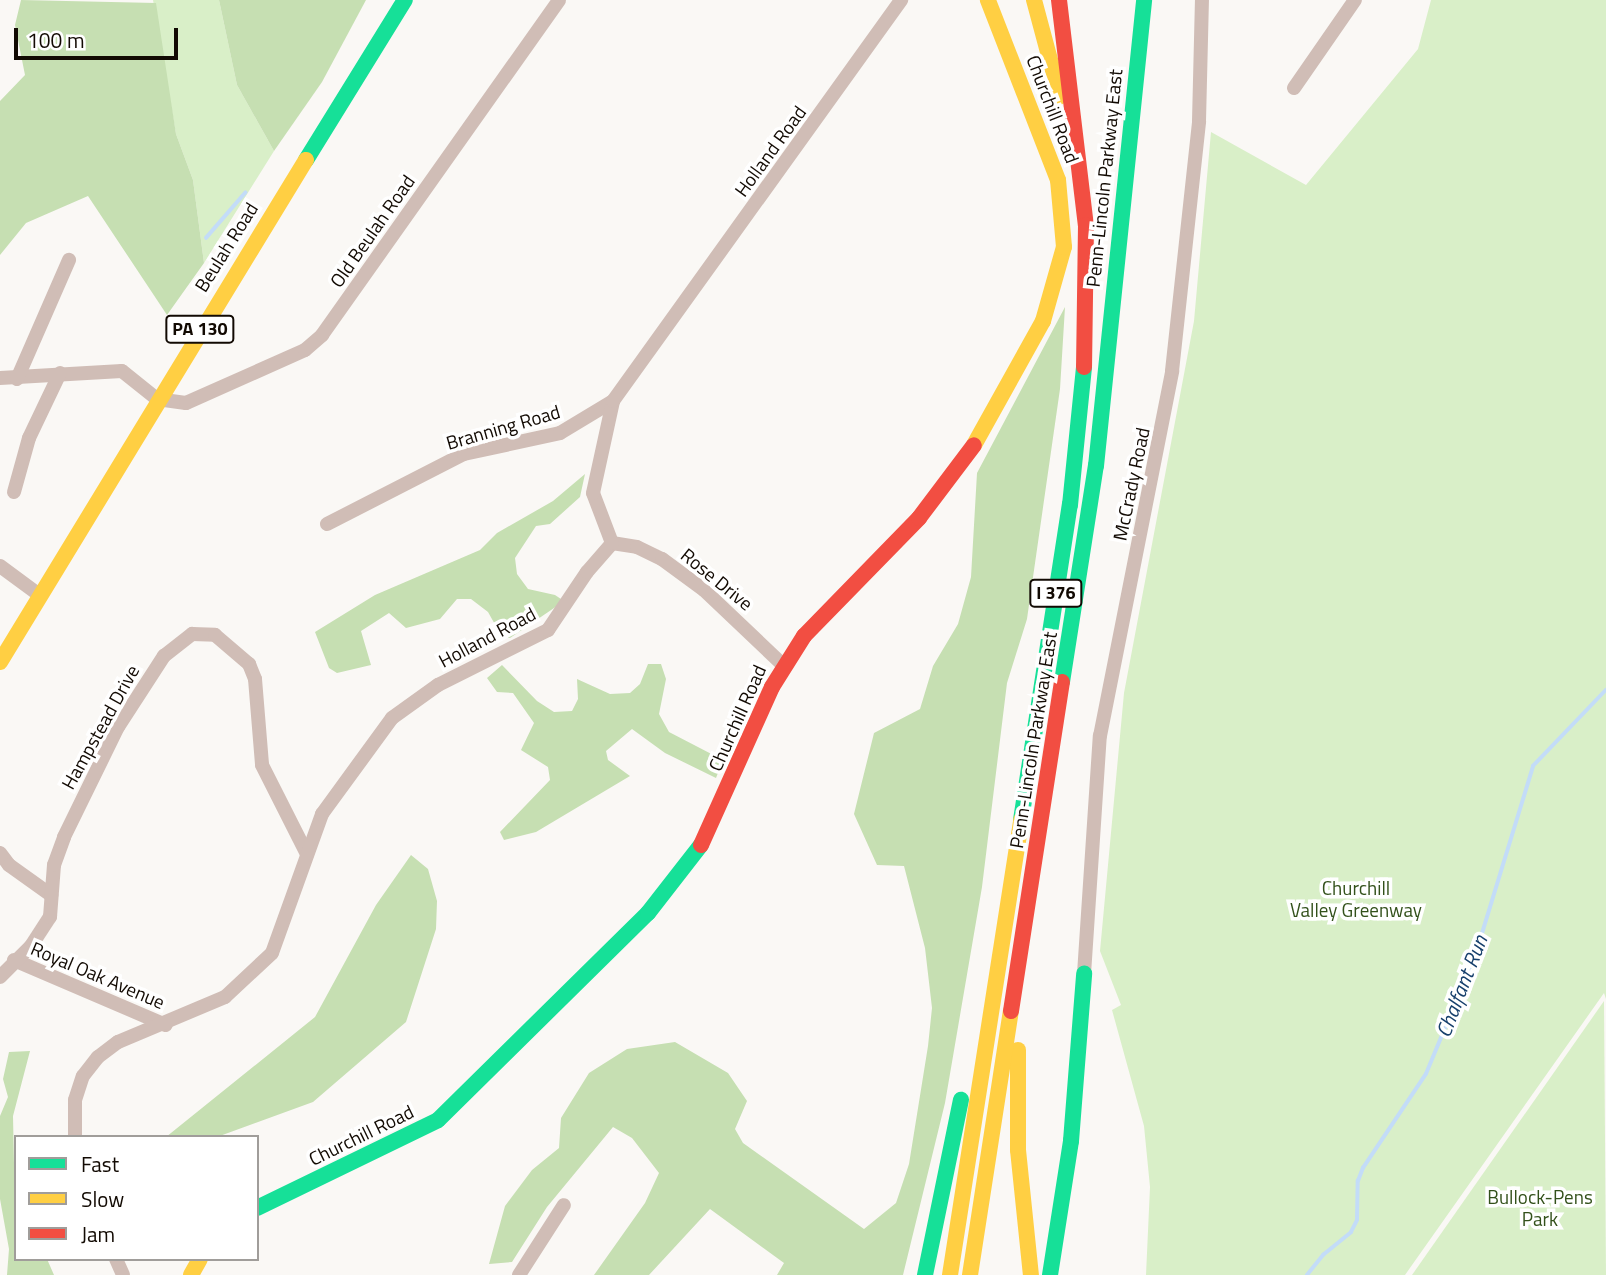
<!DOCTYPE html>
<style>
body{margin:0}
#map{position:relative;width:1606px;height:1275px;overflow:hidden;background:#faf8f5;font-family:"Titillium Web",sans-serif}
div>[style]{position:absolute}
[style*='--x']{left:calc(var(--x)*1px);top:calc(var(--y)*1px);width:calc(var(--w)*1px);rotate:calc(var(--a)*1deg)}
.green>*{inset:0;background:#d9efc8}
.forest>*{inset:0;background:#c6dfb2}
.stream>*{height:3.5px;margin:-1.75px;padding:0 1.75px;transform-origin:1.75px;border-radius:1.75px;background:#c3dcf8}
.street>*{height:14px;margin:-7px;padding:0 7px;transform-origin:7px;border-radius:7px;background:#d0bdb6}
.fast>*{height:16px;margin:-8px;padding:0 8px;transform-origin:8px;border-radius:8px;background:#16e098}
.slow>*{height:16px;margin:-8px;padding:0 8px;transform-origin:8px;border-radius:8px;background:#ffcf43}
.jam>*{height:16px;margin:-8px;padding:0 8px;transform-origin:8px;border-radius:8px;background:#f24e42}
span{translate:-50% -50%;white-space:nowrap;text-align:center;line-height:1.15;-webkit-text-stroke:7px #fff;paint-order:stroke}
.shield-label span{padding:2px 5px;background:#fff;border:2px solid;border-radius:5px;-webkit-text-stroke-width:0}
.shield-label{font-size:18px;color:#120a03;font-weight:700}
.street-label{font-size:19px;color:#120a03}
.park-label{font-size:19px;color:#33511b}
.water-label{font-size:21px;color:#17406c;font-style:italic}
.legend{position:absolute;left:14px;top:1135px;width:245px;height:126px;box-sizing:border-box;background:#fff;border:2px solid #a09d9a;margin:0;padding:9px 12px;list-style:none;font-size:21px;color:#120a03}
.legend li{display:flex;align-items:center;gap:14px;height:35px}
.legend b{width:35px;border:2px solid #a09d9a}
.scale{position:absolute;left:14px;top:28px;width:164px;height:32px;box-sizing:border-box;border:4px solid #120a03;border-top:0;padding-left:9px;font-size:21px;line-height:24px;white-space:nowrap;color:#120a03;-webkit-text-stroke:5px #fff;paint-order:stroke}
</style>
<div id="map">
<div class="green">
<i style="clip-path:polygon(153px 0,219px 0,237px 85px,274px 151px,204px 263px,193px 180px,176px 134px)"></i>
<i style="clip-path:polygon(1431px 0,1606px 0,1606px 999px,1604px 993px,1405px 1275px,1146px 1275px,1150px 1187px,1144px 1126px,1112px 1010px,1121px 1005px,1100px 951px,1124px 693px,1194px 321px,1211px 132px,1306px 185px,1418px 49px)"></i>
<i style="clip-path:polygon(1604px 1001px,1606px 1275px,1412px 1275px)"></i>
</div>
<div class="forest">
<i style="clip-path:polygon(21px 0,156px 3px,176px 134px,193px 180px,204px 263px,167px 315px,88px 196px,26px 223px,0 255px,0 101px,25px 75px,15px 25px)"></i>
<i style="clip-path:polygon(219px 0,366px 0,322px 82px,274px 151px,237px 85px)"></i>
<i style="clip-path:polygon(1065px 307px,1060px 389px,1027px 619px,1007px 683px,982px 887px,945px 1103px,903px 1275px,777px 1275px,784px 1263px,710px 1209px,649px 1275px,594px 1275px,645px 1203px,659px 1173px,632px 1138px,613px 1127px,547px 1207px,512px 1262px,489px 1264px,505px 1206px,532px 1170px,559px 1148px,561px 1118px,589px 1073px,627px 1049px,675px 1042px,728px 1073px,747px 1101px,735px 1129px,743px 1143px,864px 1229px,896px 1203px,909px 1164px,928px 1046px,932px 1008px,925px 948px,904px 866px,877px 865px,854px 814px,874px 733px,920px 709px,933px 666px,958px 624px,971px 577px,977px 473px)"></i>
<i style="clip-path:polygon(585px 474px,580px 497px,550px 524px,536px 526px,515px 558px,517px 574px,528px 589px,555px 595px,561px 599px,557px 606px,510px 638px,502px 637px,488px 612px,471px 599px,457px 599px,440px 619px,406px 628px,389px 613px,361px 631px,371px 665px,337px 673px,329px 668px,315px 632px,375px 595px,480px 550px,497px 533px,553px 501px)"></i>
<i style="clip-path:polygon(648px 664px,661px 664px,666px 679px,659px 714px,669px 732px,723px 760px,716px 778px,665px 753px,632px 729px,606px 751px,608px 760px,630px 776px,536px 832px,504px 840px,500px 832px,550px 780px,548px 767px,521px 750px,534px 723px,513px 693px,497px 692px,487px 678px,502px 665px,537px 701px,554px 712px,572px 711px,578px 699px,577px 679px,610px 694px,630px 693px,640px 684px)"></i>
<i style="clip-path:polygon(411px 855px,428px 869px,437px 901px,436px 929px,406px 1022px,313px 1102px,217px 1137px,166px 1137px,315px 1017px,376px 905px)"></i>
<i style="clip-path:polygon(30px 1051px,13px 1116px,16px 1259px,47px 1259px,54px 1275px,7px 1275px,9px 1249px,0 1199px,0 1116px,8px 1097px,3px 1079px,9px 1052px)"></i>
</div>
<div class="stream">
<i style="--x:206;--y:238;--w:60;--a:-49.1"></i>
<i style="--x:1307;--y:1275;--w:26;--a:-51"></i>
<i style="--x:1323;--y:1255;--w:36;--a:-39"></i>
<i style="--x:1351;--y:1232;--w:13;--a:-63"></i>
<i style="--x:1357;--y:1220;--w:39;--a:-89"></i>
<i style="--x:1358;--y:1181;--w:14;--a:-69"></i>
<i style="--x:1363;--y:1168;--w:113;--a:-56.2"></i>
<i style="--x:1426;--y:1074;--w:131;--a:-67.5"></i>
<i style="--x:1476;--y:953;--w:195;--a:-73"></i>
<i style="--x:1533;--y:766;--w:105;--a:-46.2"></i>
</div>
<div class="street">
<i style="--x:1294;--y:88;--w:107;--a:-55.3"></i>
<i style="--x:0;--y:378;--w:122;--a:-3.3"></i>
<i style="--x:122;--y:371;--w:45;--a:38.7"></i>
<i style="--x:157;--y:399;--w:29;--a:8"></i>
<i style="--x:186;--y:403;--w:130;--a:-24"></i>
<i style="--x:305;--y:350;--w:23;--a:-41"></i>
<i style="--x:322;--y:335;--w:410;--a:-54.7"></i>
<i style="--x:17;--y:379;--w:130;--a:-66.4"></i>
<i style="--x:14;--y:492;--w:56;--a:-74.5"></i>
<i style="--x:29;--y:438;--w:72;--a:-64.5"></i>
<i style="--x:327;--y:524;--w:154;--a:-27.1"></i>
<i style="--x:464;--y:454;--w:98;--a:-12.3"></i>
<i style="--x:560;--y:433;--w:62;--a:-31.1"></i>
<i style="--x:612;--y:543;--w:25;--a:9"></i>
<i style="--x:637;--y:547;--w:28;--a:26"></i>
<i style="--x:662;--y:559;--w:52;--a:36.4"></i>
<i style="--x:704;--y:590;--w:110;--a:43.5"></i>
<i style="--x:0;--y:566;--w:47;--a:36.4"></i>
<i style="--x:0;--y:853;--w:15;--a:53"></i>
<i style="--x:9;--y:865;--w:52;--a:35.5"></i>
<i style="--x:14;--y:960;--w:165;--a:23.2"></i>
<i style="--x:1084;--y:974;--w:239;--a:-86.2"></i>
<i style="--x:1100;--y:736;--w:372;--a:-78.8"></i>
<i style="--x:1172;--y:371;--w:251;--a:-83.8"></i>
<i style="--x:1199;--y:121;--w:121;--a:-88.6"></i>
<i style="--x:0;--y:977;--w:44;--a:-45"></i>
<i style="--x:31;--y:946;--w:35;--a:-57"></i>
<i style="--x:50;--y:917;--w:52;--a:-85.6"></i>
<i style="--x:54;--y:865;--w:30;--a:-70"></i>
<i style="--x:64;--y:837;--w:123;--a:-63.9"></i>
<i style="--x:118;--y:727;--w:85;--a:-57.1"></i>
<i style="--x:164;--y:656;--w:36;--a:-38"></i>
<i style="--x:192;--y:634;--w:23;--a:2"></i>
<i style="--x:215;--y:635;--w:45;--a:40.5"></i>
<i style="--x:249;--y:664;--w:16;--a:68"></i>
<i style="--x:255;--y:679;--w:86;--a:85.3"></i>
<i style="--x:262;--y:765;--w:100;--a:63.2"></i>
<i style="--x:75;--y:1137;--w:37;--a:-90"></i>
<i style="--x:75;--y:1100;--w:25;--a:-72"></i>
<i style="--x:83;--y:1076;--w:24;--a:-52"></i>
<i style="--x:98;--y:1057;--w:25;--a:-37"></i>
<i style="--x:118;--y:1042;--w:116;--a:-22.8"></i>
<i style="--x:225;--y:997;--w:64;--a:-43.1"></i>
<i style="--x:272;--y:953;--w:148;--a:-70.2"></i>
<i style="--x:322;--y:814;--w:119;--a:-53.9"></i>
<i style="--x:392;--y:718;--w:57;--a:-35.7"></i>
<i style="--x:438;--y:685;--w:123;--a:-26.6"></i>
<i style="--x:548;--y:630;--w:70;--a:-56.1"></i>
<i style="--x:587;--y:572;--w:38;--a:-49"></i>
<i style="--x:612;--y:543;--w:53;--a:-110.8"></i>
<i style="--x:593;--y:493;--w:94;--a:-77.7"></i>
<i style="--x:613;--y:401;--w:494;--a:-54.3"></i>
<i style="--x:116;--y:1259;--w:17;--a:66"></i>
<i style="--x:519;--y:1275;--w:83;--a:-57.3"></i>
</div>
<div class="fast">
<i style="--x:306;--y:160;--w:188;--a:-58.3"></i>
<i style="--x:1062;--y:682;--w:219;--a:-81.1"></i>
<i style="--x:1096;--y:466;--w:468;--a:-84.1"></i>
<i style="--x:1021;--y:820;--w:319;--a:-81.2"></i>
<i style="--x:1070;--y:505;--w:139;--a:-84.2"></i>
<i style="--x:257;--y:1208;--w:201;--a:-25.9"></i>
<i style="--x:438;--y:1120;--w:295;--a:-44.6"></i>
<i style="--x:648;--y:913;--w:86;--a:-52.1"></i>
<i style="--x:925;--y:1275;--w:179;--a:-78.4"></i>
<i style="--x:1050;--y:1275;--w:136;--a:-81.1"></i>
<i style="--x:1071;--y:1141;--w:168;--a:-85.5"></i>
</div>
<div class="slow">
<i style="--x:1034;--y:0;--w:100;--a:75"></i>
<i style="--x:974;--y:445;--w:142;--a:-60.9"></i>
<i style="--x:1043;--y:321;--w:77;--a:-74.2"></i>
<i style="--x:1064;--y:247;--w:67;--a:-95.1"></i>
<i style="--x:1058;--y:180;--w:193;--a:-111.3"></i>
<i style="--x:0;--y:662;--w:588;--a:-58.64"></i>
<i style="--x:1018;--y:1050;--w:100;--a:90"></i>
<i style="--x:1018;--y:1150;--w:126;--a:84.1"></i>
<i style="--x:191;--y:1275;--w:18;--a:-61"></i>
<i style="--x:950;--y:1275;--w:461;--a:-81.1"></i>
<i style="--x:970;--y:1275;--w:267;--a:-81.2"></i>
</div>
<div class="jam">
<i style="--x:1059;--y:0;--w:227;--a:83.2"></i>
<i style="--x:1086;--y:225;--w:142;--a:90.8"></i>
<i style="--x:701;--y:845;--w:173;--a:-65.8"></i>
<i style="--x:772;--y:687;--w:60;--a:-57.9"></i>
<i style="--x:804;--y:636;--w:165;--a:-45.7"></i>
<i style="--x:919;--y:518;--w:91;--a:-53"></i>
<i style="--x:1011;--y:1011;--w:333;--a:-81.2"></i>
</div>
<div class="shield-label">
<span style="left:200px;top:329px">PA 130</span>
<span style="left:1056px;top:593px">I 376</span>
</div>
<div class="street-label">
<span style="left:1053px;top:109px;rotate:69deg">Churchill Road</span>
<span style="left:770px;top:151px;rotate:-54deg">Holland Road</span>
<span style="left:1104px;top:178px;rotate:-84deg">Penn-Lincoln Parkway East</span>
<span style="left:372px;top:231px;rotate:-55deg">Old Beulah Road</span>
<span style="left:226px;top:247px;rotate:-58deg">Beulah Road</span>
<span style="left:503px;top:427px;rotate:-16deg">Branning Road</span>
<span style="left:1131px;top:484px;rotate:-78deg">McCrady Road</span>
<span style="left:717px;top:579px;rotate:39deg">Rose Drive</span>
<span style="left:487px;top:637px;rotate:-28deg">Holland Road</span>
<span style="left:737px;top:718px;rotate:-66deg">Churchill Road</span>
<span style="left:100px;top:727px;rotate:-61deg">Hampstead Drive</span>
<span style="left:1033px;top:740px;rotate:-81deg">Penn-Lincoln Parkway East</span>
<span style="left:98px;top:975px;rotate:23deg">Royal Oak Avenue</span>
<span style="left:361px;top:1135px;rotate:-26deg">Churchill Road</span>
</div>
<div class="park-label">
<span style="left:1356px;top:899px">Churchill<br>Valley Greenway</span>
<span style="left:1540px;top:1208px">Bullock-Pens<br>Park</span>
</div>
<div class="water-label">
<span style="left:1461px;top:986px;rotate:-69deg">Chalfant Run</span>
</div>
<ul class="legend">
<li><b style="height:9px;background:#16e098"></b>Fast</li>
<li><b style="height:9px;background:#ffcf43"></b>Slow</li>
<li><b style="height:9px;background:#f24e42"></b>Jam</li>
</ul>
<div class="scale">100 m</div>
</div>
